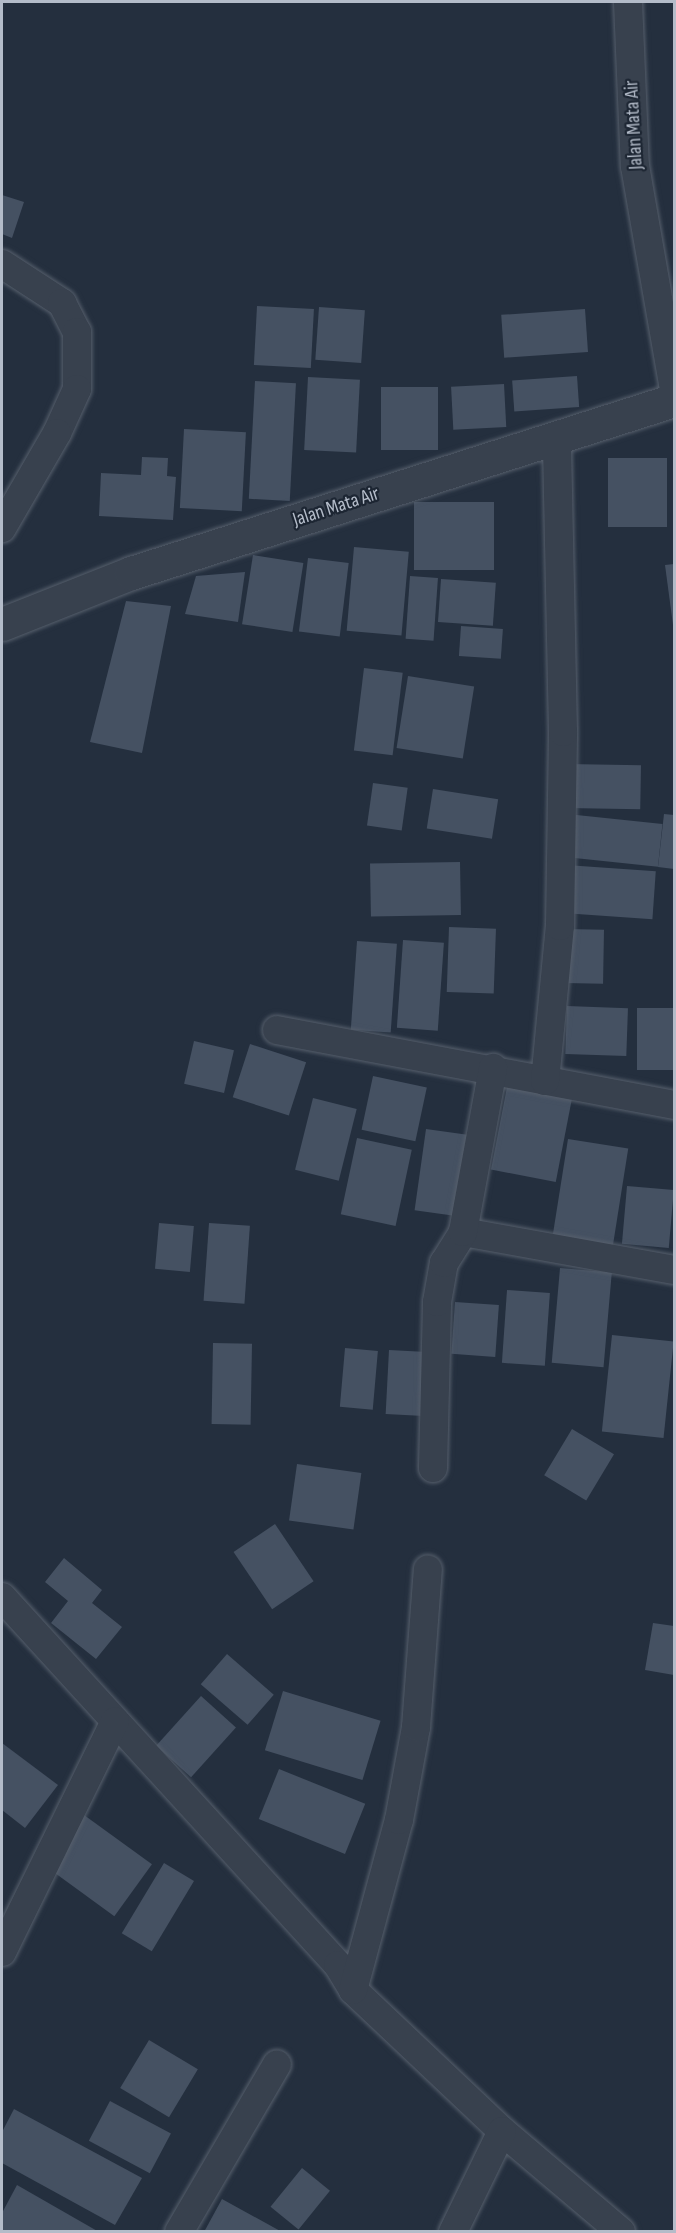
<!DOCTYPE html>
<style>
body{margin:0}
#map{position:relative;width:676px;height:2233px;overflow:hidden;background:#242f3e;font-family:"Sofia Sans Condensed",sans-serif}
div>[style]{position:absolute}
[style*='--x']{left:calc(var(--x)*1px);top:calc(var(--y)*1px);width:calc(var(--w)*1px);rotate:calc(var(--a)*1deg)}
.building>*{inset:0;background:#455162;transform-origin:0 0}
.roads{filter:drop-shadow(0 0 2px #565f6c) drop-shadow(0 0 2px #565f6c)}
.minor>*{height:28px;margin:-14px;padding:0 14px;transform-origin:14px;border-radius:14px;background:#38414e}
.tertiary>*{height:33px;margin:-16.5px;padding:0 16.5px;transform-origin:16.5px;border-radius:16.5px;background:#38414e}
span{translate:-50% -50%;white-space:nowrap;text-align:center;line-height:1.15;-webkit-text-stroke:4.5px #1d2633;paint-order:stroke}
.street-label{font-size:20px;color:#b4bcc9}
.frame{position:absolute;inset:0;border:3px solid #b4bcc9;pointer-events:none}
</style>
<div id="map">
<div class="building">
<i style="clip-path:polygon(2px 195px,24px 202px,12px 238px,2px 234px)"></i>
<i style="left:257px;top:306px;width:57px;height:59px;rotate:3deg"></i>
<i style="left:319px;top:307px;width:46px;height:53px;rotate:4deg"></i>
<i style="left:585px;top:309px;width:43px;height:84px;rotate:86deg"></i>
<i style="left:577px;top:376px;width:31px;height:65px;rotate:86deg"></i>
<i style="left:308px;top:377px;width:52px;height:73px;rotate:3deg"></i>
<i style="left:255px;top:381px;width:41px;height:118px;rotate:3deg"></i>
<i style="left:504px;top:384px;width:43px;height:53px;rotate:87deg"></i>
<i style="left:381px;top:387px;width:57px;height:63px"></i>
<i style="left:184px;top:429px;width:62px;height:79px;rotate:3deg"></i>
<i style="clip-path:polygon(142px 457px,168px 458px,167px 476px,176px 477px,173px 520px,99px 516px,101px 473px,141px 475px)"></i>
<i style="left:667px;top:458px;width:69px;height:59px;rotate:90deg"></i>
<i style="left:414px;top:502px;width:80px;height:68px"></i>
<i style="left:354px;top:547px;width:55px;height:84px;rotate:5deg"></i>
<i style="left:253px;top:555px;width:51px;height:70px;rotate:9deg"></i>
<i style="left:308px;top:558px;width:41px;height:74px;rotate:7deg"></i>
<i style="clip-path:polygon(674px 564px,674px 625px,673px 625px,665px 565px)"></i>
<i style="clip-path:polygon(245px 572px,238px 622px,185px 614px,196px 576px)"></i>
<i style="left:410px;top:576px;width:28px;height:63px;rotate:4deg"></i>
<i style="left:441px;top:579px;width:55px;height:43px;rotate:4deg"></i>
<i style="clip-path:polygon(126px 601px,171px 606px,142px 753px,90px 742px)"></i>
<i style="left:461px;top:626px;width:42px;height:30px;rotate:4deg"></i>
<i style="left:364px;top:668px;width:39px;height:83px;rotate:7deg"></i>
<i style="left:408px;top:676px;width:67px;height:73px;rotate:9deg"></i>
<i style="left:567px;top:764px;width:74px;height:44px;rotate:1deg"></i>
<i style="left:373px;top:783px;width:35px;height:43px;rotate:8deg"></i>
<i style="left:433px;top:789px;width:66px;height:40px;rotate:9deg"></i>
<i style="left:567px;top:814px;width:96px;height:43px;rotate:6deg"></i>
<i style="clip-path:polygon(664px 814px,674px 815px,674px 869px,658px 867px)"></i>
<i style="left:460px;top:862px;width:53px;height:90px;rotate:89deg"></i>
<i style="left:566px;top:865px;width:90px;height:48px;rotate:4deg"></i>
<i style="left:449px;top:927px;width:47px;height:65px;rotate:2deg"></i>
<i style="left:565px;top:929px;width:39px;height:54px;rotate:1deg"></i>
<i style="left:403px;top:940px;width:41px;height:88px;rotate:4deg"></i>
<i style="left:357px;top:941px;width:40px;height:89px;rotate:4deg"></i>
<i style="left:567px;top:1006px;width:61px;height:48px;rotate:2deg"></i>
<i style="left:637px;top:1008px;width:37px;height:62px"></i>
<i style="left:194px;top:1041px;width:41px;height:44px;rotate:13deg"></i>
<i style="left:250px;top:1044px;width:59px;height:56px;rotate:18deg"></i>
<i style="left:373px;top:1076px;width:55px;height:55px;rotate:12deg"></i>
<i style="left:507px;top:1087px;width:66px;height:84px;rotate:11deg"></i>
<i style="left:313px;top:1098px;width:45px;height:74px;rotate:14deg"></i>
<i style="left:426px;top:1129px;width:49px;height:82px;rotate:8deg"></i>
<i style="left:357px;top:1138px;width:56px;height:78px;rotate:12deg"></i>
<i style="left:568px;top:1139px;width:61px;height:98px;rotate:9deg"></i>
<i style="left:627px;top:1186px;width:47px;height:58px;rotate:5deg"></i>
<i style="left:159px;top:1223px;width:35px;height:46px;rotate:5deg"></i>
<i style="left:209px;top:1223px;width:41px;height:78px;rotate:4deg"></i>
<i style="left:560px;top:1268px;width:52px;height:95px;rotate:5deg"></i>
<i style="left:507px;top:1290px;width:43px;height:73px;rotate:4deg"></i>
<i style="left:455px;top:1302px;width:44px;height:52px;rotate:4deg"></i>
<i style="left:612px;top:1335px;width:62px;height:97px;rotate:6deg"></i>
<i style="left:213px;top:1343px;width:39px;height:81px;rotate:1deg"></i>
<i style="left:345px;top:1348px;width:33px;height:59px;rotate:5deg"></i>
<i style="left:389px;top:1350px;width:38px;height:64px;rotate:3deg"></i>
<i style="left:572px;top:1429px;width:49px;height:54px;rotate:31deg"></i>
<i style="left:297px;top:1464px;width:65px;height:57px;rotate:8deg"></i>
<i style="left:275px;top:1524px;width:69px;height:50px;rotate:56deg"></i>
<i style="clip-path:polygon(64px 1558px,102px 1590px,92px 1603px,122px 1627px,96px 1659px,51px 1623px,68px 1601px,45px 1582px)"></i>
<i style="clip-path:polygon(653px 1623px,674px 1626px,674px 1675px,645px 1670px)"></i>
<i style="left:227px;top:1654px;width:62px;height:40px;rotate:41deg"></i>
<i style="left:283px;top:1691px;width:102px;height:62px;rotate:17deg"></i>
<i style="left:201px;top:1696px;width:47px;height:67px;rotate:42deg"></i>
<i style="clip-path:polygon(2px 1743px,58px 1785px,25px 1828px,2px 1810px)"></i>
<i style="left:279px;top:1769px;width:93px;height:54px;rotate:22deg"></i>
<i style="left:84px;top:1815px;width:84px;height:64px;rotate:36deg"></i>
<i style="left:164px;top:1863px;width:35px;height:82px;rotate:31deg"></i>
<i style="left:149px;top:2040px;width:57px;height:56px;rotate:31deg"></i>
<i style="left:110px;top:2101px;width:69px;height:45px;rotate:28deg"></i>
<i style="clip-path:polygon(14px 2109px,142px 2178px,115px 2225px,2px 2163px,2px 2132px)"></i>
<i style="left:302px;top:2168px;width:36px;height:50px;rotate:39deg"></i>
<i style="clip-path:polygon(17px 2185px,99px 2232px,2px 2232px,2px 2213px)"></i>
<i style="clip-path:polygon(222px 2199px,282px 2232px,204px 2232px)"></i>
</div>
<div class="roads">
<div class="minor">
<i style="--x:628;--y:2;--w:164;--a:87.6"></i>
<i style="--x:635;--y:166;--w:226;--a:80.1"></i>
<i style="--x:2;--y:264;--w:72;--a:33"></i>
<i style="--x:62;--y:303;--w:33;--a:63"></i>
<i style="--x:77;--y:332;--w:57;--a:90"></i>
<i style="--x:77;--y:389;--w:48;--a:114.4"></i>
<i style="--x:57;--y:433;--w:110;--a:120.1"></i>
<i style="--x:277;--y:1030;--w:404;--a:10.7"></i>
<i style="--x:545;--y:1081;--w:156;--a:-84.5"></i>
<i style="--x:560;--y:926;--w:194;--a:-89.1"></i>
<i style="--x:563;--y:732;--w:295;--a:-91.2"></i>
<i style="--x:463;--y:1232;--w:214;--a:10.2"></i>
<i style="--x:433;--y:1468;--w:166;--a:-88.6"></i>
<i style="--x:437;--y:1302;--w:40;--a:-80"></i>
<i style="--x:444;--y:1263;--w:36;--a:-58"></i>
<i style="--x:463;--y:1232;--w:167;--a:-79.6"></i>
<i style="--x:2;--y:1597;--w:498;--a:47.6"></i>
<i style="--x:338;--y:1965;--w:29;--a:59"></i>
<i style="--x:353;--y:1990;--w:205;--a:43.4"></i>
<i style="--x:502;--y:2131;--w:156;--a:40.3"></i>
<i style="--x:2;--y:1952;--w:257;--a:-63.9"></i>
<i style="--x:353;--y:1990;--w:176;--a:-74.9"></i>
<i style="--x:399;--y:1820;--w:95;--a:-79.6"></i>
<i style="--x:416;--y:1727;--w:158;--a:-85.7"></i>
<i style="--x:179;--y:2232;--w:194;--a:-59.7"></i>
<i style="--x:453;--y:2232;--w:112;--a:-64.1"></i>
</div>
<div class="tertiary">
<i style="--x:2;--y:624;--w:139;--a:-21.6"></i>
<i style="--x:131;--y:573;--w:570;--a:-17.67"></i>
</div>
</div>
<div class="street-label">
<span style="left:634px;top:125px;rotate:-93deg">Jalan Mata Air</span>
<span style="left:336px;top:507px;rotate:-18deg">Jalan Mata Air</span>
</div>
<div class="frame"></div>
</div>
